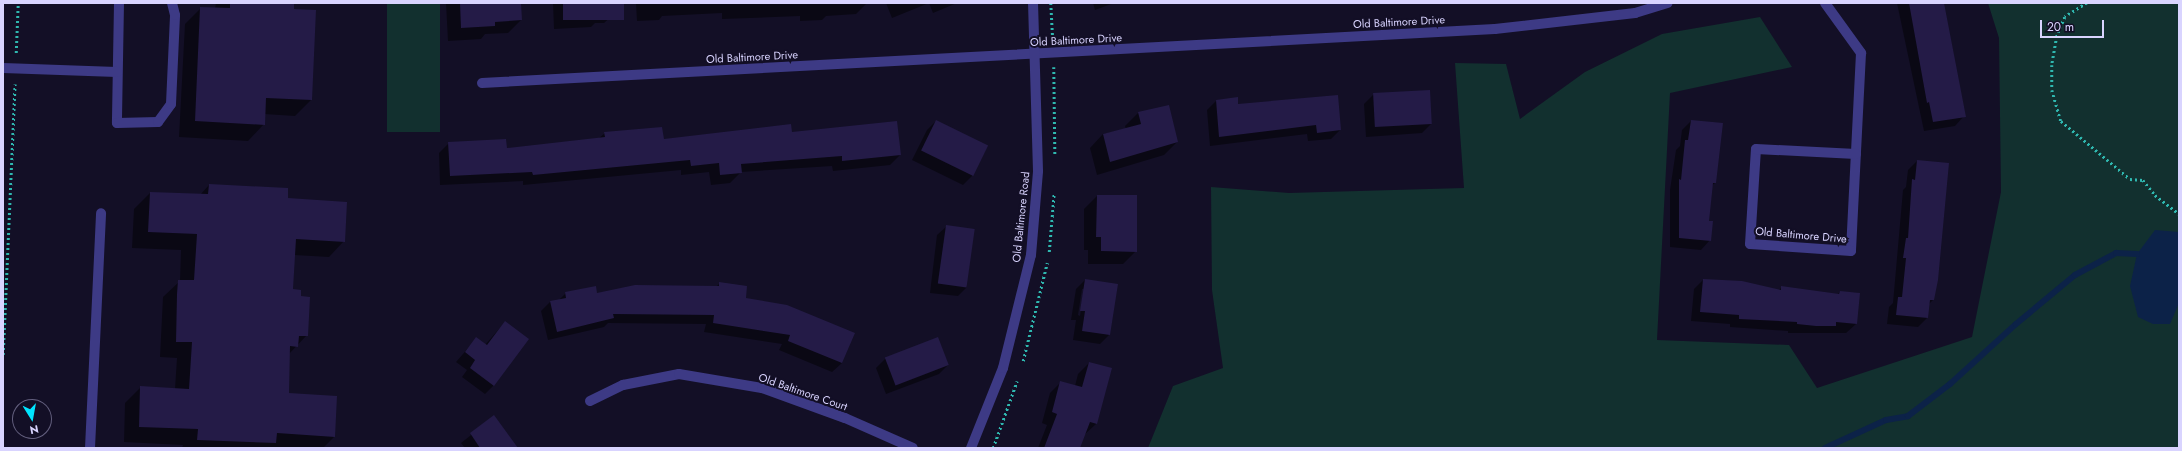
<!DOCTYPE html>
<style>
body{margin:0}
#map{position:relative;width:2182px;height:451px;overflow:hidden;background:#130f26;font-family:Jost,sans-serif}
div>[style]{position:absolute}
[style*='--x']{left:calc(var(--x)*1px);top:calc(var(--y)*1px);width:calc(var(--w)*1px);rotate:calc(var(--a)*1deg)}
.green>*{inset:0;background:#12302f;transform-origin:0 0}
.water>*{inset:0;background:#0c2248}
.shadow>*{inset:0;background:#0007}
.stream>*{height:6px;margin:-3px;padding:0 3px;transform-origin:3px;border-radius:3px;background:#0c2248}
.building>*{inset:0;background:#241b47;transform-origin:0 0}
.path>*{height:2.5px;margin-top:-1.25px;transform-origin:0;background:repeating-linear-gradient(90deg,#2fb8b0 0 2px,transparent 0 5px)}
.minor>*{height:10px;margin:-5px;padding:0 5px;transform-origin:5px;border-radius:5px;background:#3d3a85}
span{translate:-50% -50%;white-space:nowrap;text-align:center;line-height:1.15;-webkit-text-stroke:4px #130f26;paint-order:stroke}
.street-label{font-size:11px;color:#d9d4ff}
.frame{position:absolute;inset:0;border:4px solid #d9d4ff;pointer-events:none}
.north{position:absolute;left:12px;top:399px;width:40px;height:40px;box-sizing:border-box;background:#130f26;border:1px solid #625e7d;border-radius:50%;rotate:169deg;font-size:11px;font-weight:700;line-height:16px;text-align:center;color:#d9d4ff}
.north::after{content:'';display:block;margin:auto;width:14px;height:18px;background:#00e5ff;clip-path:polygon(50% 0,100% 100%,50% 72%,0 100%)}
.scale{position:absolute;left:2040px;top:20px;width:64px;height:18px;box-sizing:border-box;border:2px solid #d9d4ff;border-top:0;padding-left:5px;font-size:12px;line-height:14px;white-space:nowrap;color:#d9d4ff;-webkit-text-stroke:3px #130f26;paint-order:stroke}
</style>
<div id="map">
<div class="green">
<i style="left:387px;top:3px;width:53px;height:129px"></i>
<i style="clip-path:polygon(1988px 3px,2179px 3px,2179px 448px,1148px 448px,1173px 386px,1223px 368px,1212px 290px,1211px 187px,1289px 193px,1464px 188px,1455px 63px,1506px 64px,1520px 119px,1585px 72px,1662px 34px,1760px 17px,1792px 67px,1670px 93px,1657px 340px,1789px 345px,1817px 388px,1972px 337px,2001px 192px,1999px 38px)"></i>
</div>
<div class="water">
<i style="clip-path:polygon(2155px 230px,2179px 232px,2179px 303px,2170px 324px,2153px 324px,2138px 317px,2130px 286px,2137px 254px)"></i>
</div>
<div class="shadow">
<i style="clip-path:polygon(216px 3px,293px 3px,311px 100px,295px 116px,264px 114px,264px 124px,248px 141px,179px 137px,185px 24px,201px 8px,215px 9px)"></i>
<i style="clip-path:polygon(446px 3px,520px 3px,521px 20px,508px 33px,485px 34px,481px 39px,448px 41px)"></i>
<i style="clip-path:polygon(553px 3px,613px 3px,614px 14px,604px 23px,595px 23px,591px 27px,554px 29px)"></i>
<i style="clip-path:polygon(636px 3px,867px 3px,856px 14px,826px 16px,822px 20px,800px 21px,800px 16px,722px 19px,722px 13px,662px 16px,659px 20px,637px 21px)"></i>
<i style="clip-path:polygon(886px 3px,957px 3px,933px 13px,929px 3px,892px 18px)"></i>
<i style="clip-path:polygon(1093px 3px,1114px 3px,1095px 10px)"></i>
<i style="clip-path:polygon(1897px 3px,1943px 3px,1964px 116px,1955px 126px,1924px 131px)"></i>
<i style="clip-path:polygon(1373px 95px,1431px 124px,1422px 133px,1366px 137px,1364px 104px)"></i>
<i style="clip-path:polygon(1216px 101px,1238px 105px,1340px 130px,1331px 139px,1308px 141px,1307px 134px,1210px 146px,1207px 110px)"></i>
<i style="clip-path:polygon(1138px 113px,1177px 142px,1164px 155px,1097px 175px,1090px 148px,1103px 134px,1126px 129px,1125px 126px)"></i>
<i style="clip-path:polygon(936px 121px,987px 146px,972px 176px,963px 185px,912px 160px,927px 130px)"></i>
<i style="clip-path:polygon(1691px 121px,1715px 183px,1711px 186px,1708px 221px,1710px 240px,1701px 250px,1670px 247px,1670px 190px,1676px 150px,1680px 146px,1682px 130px)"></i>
<i style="clip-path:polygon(605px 133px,663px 140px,791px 133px,900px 155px,890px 165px,833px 171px,832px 166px,741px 172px,730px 183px,711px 185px,709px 172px,681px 175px,681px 170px,523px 185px,523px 181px,440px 185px,439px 153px,449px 143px,506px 149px,598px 139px)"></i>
<i style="clip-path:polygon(1917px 161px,1933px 300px,1929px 304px,1927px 318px,1918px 327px,1887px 324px,1889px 307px,1893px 303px,1903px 190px,1906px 187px,1908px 170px)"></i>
<i style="clip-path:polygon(209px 185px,287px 199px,344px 241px,329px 257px,294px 255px,292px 290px,307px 335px,289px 354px,288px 393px,334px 437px,323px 448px,182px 448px,183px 445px,124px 442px,125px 403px,141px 387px,175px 389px,177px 358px,160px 357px,163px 297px,180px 281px,181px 250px,132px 248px,134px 209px,150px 193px,200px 195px)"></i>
<i style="clip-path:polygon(1097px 196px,1136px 251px,1123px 264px,1088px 264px,1088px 250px,1084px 250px,1084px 209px)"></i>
<i style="clip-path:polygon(947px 226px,967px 287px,958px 296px,930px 293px,937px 235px)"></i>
<i style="clip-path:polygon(evenodd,1085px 280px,1109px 335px,1100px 344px,1073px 340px,1076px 320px,1071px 320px,1076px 289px,1085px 280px,1082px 289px,1084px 289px,1080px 316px,1078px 315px,1082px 289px)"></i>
<i style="clip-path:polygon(1703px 280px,1779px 290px,1782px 287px,1837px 295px,1840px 292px,1859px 293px,1856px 324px,1846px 333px,1788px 333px,1788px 331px,1730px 327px,1730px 324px,1691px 321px,1694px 289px)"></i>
<i style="clip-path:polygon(720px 283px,842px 363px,832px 372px,779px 350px,782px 344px,704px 332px,706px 324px,608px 323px,604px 327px,548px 340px,541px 311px,550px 302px,559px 300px,566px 293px,597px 295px,716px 287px)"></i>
<i style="clip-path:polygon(505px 322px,494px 385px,485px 394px,462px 377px,467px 370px,456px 362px,476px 339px,485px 345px)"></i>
<i style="clip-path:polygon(885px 359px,948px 365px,939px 374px,886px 394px,876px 368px)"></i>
<i style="clip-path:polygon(1089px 363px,1111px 369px,1096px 424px,1084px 435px,1079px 448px,1038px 448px,1047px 425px,1042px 423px,1050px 393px,1061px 382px,1075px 386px,1078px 374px)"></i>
<i style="clip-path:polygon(494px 417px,517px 448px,465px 448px,461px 443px)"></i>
</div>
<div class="stream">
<i style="--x:1825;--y:448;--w:67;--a:-24.7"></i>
<i style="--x:1886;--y:420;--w:22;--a:-10"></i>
<i style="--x:1908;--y:416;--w:53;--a:-37.3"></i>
<i style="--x:1950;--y:384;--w:89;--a:-42.3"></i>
<i style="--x:2016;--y:324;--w:77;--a:-39.7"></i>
<i style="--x:2075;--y:275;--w:47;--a:-28.2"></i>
<i style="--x:2116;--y:253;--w:21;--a:3"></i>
</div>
<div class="building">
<i style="clip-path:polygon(230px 3px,294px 3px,294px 9px,316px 10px,312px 100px,266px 98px,265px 125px,195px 121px,200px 7px,230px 8px)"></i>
<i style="clip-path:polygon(460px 3px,521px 3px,522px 20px,495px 22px,495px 26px,461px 28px)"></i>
<i style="left:563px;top:3px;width:61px;height:17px"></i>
<i style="clip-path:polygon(1909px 3px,1944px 3px,1966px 117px,1933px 122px,1929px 102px,1927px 103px)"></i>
<i style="left:1430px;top:90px;width:34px;height:57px;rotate:87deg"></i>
<i style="clip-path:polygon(1338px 95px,1341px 130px,1317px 133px,1316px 125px,1219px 137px,1216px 100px,1238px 97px,1238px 104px)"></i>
<i style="clip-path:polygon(1169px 105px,1178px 142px,1110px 162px,1103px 134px,1141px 124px,1138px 112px)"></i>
<i style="left:936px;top:120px;width:58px;height:34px;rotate:26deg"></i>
<i style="clip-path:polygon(1691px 120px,1723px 123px,1716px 183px,1713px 183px,1709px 221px,1713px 221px,1711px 241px,1679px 238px,1679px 179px,1681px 180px,1685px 140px,1688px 140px)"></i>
<i style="clip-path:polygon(897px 121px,901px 155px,842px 161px,842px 156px,741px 164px,742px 173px,720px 175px,719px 163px,691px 166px,690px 160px,533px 175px,532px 172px,450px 176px,448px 142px,506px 139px,507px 148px,605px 137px,604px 132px,662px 127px,664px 139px,791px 124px,792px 132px)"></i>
<i style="clip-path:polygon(1917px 160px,1949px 163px,1938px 280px,1934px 300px,1930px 300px,1928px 318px,1896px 315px,1898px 297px,1902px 297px,1906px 258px,1903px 258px,1906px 238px,1908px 238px,1912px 179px,1915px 180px)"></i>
<i style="clip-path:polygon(209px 184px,288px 188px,288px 198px,347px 202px,345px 242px,296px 239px,293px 289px,301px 290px,301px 296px,310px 297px,308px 336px,299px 336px,298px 347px,290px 346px,289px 393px,337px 396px,335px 437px,277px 433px,276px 443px,197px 440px,198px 429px,139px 427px,140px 386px,189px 389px,192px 342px,176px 342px,177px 294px,178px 280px,194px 280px,197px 234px,148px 232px,150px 192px,208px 194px)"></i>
<i style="clip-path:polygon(1097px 195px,1137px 195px,1137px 252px,1101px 251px,1101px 237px,1096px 237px)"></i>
<i style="left:946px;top:225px;width:29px;height:59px;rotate:8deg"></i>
<i style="clip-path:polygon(1085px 279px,1118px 284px,1110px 335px,1082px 331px,1085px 311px,1080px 311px)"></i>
<i style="clip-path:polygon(1703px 279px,1742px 281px,1781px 290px,1781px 286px,1839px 294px,1840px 291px,1860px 293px,1857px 324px,1836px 322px,1836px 326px,1816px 326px,1797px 324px,1797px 322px,1739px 319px,1739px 315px,1700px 312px)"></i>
<i style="clip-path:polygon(719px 282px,747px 286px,746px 298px,787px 305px,855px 333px,842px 363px,788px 341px,790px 335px,713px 323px,714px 315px,613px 314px,614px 318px,557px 332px,550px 301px,566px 298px,565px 292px,596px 286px,597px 293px,635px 285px,719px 286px)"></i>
<i style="clip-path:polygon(505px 321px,529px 339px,494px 386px,470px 368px,475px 360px,465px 352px,476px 337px,487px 345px)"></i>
<i style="left:938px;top:337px;width:30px;height:57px;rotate:69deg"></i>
<i style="clip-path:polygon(1089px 362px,1112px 368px,1097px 424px,1090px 422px,1080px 448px,1044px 448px,1057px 414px,1052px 412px,1060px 381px,1082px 387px)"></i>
<i style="clip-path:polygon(494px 415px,518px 448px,480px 448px,470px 433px)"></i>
</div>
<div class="path">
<i style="--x:1051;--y:3;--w:35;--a:87"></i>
<i style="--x:2087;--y:3;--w:26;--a:148"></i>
<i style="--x:2065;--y:17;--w:21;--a:113"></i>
<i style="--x:2057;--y:36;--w:29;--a:100"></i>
<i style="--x:2052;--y:65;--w:25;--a:90"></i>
<i style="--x:2052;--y:90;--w:32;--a:74"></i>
<i style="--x:2061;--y:121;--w:90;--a:40"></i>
<i style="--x:2130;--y:179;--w:13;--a:4"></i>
<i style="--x:2143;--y:180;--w:19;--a:51"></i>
<i style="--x:2155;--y:195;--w:31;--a:38"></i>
<i style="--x:16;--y:53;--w:50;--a:-87.7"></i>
<i style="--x:1054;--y:67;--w:87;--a:89.3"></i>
<i style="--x:1049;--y:252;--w:59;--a:-85.2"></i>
<i style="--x:3;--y:355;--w:271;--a:-87.5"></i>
<i style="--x:1023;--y:361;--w:101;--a:-76.2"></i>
<i style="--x:993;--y:448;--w:71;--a:-70.3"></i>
</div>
<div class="minor">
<i style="--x:119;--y:3;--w:120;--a:91"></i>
<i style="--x:117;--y:123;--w:41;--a:-1.4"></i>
<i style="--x:158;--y:122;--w:22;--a:-54"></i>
<i style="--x:171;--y:104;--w:89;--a:-87.4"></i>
<i style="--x:175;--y:15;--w:12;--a:-104"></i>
<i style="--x:1825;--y:3;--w:62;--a:54.2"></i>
<i style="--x:1861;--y:53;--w:198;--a:92.9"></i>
<i style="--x:1851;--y:251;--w:101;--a:-176"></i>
<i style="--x:1750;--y:244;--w:95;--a:-86.4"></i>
<i style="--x:1756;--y:149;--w:100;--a:2.9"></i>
<i style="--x:3;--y:68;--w:114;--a:2"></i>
<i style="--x:482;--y:83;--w:1014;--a:-3.05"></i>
<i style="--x:1495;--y:29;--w:141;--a:-6.5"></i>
<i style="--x:1635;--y:13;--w:34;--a:-17"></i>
<i style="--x:590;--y:401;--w:37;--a:-26"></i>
<i style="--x:623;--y:385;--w:57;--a:-11.1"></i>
<i style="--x:679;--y:374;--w:84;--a:9.6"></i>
<i style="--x:762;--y:388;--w:88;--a:19.9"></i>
<i style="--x:845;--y:418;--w:74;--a:23.8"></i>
<i style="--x:90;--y:448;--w:235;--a:-87.3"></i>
<i style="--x:971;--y:448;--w:86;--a:-68.2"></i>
<i style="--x:1003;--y:368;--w:116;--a:-76.1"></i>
<i style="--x:1031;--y:255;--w:84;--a:-85.2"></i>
<i style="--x:1038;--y:171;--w:168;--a:-91.7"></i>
</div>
<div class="street-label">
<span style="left:1399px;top:22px;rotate:-3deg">Old Baltimore Drive</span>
<span style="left:1076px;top:40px;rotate:-3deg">Old Baltimore Drive</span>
<span style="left:752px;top:57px;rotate:-3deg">Old Baltimore Drive</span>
<span style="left:1021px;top:217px;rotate:-84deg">Old Baltimore Road</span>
<span style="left:1801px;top:235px;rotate:5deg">Old Baltimore Drive</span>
<span style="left:803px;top:392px;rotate:19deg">Old Baltimore Court</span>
</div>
<div class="frame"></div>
<div class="north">N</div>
<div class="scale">20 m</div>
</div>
